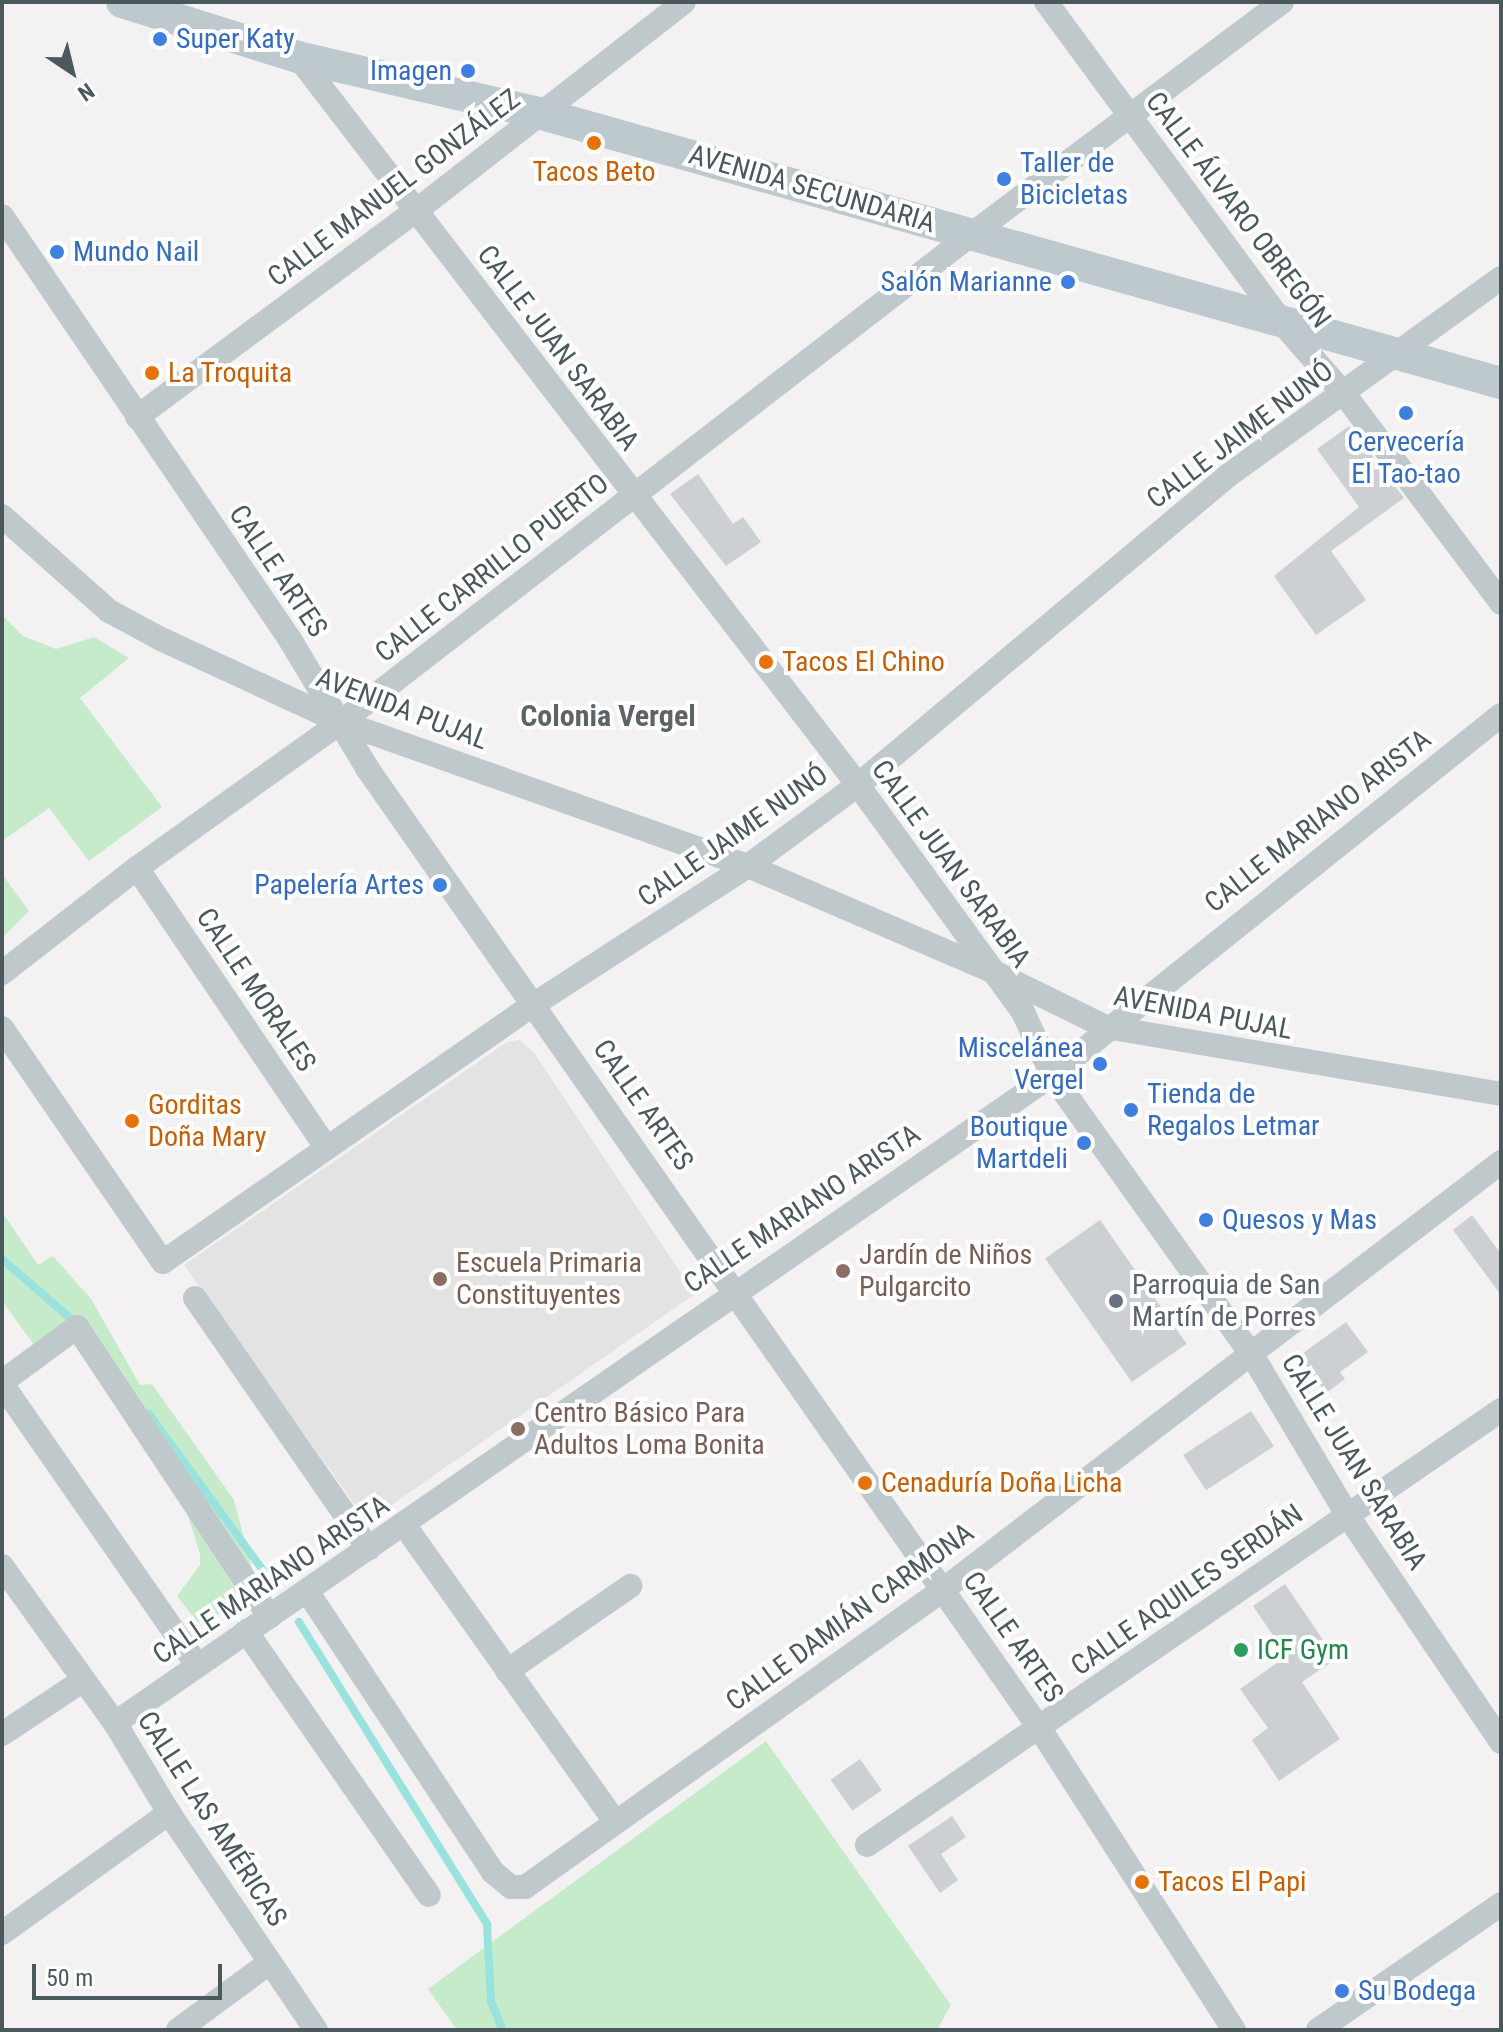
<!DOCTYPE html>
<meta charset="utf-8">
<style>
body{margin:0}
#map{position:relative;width:1503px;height:2032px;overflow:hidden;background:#f3f1f2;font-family:"Roboto Condensed",sans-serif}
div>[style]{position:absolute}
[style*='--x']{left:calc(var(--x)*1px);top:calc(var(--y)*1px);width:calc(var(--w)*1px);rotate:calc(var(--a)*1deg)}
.education>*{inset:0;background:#e4e3e3}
.green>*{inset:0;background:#c6ebca}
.stream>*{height:8px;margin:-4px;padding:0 4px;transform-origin:4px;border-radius:4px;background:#99e2dd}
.building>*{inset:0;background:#ccd0d2;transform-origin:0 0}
.street>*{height:24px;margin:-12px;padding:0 12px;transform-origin:12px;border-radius:12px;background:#bfc9cc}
.secondary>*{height:32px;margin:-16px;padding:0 16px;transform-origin:16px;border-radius:16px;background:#bdc9cd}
.dots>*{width:22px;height:22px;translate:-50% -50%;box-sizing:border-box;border:4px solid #fff;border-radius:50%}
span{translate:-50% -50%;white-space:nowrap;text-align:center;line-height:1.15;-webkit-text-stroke:8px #fff;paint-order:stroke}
.shop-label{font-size:28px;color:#366cbe}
.left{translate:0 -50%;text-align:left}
.right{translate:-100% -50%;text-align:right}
.food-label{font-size:28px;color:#c56008}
.street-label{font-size:28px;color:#4b595c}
.education-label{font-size:28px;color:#785e54}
.worship-label{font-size:28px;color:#5b616d}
.leisure-label{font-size:28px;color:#27864d}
.neighbourhood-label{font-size:30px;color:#5e6365;font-weight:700}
.frame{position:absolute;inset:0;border:4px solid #4b595c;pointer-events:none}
.north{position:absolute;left:32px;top:32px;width:80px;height:80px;-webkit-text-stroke:6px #fff;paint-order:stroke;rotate:145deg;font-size:22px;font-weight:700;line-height:32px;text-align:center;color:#4b595c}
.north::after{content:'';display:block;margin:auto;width:28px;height:36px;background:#4b595c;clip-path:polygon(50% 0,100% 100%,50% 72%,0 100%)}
.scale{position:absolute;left:32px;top:1964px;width:190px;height:36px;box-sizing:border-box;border:4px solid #4b595c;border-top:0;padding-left:10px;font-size:24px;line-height:28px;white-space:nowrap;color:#4b595c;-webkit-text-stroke:6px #fff;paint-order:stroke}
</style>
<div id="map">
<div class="education">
<i style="clip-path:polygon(520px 1040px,535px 1054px,695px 1294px,367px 1522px,184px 1265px,507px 1042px)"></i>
</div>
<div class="green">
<i style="clip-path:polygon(2px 615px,23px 636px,56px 649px,94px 637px,129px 658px,80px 698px,162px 807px,89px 861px,49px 808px,2px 841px)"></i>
<i style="clip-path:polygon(2px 874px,29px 911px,2px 938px)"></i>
<i style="clip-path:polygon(2px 1212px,38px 1265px,53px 1256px,91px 1299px,140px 1385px,152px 1384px,234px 1500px,254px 1576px,220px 1614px,197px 1622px,177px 1596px,200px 1565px,200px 1554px,173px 1468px,72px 1339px,35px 1346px,2px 1301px)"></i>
<i style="clip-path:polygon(766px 1741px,951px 2005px,937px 2030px,457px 2030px,428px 1989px)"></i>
</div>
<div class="stream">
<i style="--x:2;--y:1259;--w:98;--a:40.9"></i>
<i style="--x:149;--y:1414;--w:215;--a:53.9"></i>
<i style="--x:299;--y:1622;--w:356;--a:58.1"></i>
<i style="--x:487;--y:1924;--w:77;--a:87"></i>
<i style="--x:491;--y:2001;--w:31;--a:68"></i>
</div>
<div class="building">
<i style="clip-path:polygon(1349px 426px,1404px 498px,1331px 551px,1366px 600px,1316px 635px,1274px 576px,1359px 507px,1317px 449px)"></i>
<i style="clip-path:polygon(698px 474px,733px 524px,743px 517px,761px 542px,726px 566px,670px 494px)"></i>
<i style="clip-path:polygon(1472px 1215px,1501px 1254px,1501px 1295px,1453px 1230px)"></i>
<i style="left:1100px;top:1220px;width:151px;height:67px;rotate:55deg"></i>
<i style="clip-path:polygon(1346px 1322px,1368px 1352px,1340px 1372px,1345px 1379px,1326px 1393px,1299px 1356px)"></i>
<i style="left:1251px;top:1411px;width:42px;height:81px;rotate:57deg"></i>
<i style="clip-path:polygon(1285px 1584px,1336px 1659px,1302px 1682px,1340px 1739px,1279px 1781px,1252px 1740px,1268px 1728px,1240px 1689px,1287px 1656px,1253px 1606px)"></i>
<i style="left:860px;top:1759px;width:38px;height:36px;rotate:55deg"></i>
<i style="clip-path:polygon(952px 1816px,966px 1837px,941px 1854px,958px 1880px,940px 1893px,908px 1846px)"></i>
</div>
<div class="street">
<i style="--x:1046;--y:2;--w:401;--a:53.6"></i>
<i style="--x:1284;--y:325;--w:93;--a:48.9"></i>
<i style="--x:1345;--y:395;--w:260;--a:53.1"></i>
<i style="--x:298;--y:57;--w:918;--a:52.43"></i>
<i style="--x:858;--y:785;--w:281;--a:54"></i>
<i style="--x:1023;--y:1012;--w:69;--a:65.3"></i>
<i style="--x:1052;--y:1075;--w:344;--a:54.5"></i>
<i style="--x:1252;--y:1355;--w:187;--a:59.2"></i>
<i style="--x:1348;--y:1516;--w:273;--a:55.9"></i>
<i style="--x:2;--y:216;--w:510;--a:55.78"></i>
<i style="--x:289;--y:638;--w:152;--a:59"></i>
<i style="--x:367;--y:768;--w:1173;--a:55"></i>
<i style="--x:1040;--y:1729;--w:358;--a:57.2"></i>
<i style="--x:137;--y:417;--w:348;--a:-36.5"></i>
<i style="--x:417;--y:210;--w:338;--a:-37.9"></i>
<i style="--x:2;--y:516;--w:143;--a:41.6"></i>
<i style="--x:109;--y:611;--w:59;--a:28.3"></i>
<i style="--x:161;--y:639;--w:198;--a:24.8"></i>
<i style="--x:341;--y:722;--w:432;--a:19.5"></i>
<i style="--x:748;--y:866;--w:263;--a:23.3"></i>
<i style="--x:990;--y:970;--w:129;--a:26.2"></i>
<i style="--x:1106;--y:1027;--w:401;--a:9.6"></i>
<i style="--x:137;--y:868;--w:336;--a:55.9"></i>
<i style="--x:2;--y:973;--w:171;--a:-37.9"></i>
<i style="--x:137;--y:868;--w:251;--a:-35.6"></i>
<i style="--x:341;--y:722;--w:798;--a:-37.72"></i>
<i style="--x:972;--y:234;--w:387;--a:-36.8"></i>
<i style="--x:2;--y:1028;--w:284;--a:55.5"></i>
<i style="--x:163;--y:1262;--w:454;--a:-34.8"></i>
<i style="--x:536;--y:1003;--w:252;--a:-32.9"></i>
<i style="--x:748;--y:866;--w:137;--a:-36.4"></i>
<i style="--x:858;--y:785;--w:480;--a:-39.9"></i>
<i style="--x:1226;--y:477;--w:339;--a:-35.9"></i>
<i style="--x:195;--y:1298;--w:305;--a:55.3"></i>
<i style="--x:2;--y:1382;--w:93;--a:-36.3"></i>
<i style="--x:77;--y:1327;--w:348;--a:56.4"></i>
<i style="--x:2;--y:1384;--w:342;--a:55.2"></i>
<i style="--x:405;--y:1526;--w:363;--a:54.6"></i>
<i style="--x:2;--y:1566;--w:193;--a:54.3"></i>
<i style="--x:115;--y:1723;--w:105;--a:59"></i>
<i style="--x:169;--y:1813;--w:262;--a:55.9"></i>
<i style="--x:307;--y:1591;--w:337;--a:56.5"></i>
<i style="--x:493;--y:1872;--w:23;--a:40"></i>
<i style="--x:511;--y:1887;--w:14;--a:0"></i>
<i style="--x:525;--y:1887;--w:514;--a:-35.42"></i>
<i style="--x:944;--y:1589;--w:702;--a:-37.47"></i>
<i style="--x:246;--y:1631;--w:321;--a:55.3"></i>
<i style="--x:507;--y:1671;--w:150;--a:-34.6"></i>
<i style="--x:115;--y:1723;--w:1139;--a:-34.67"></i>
<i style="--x:1052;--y:1075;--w:576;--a:-38.72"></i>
<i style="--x:2;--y:1734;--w:96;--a:-33.5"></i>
<i style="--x:867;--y:1845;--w:769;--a:-34.45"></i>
<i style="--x:2;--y:1933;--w:206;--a:-35.7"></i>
<i style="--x:178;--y:2030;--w:113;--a:-36.4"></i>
<i style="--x:1318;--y:2030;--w:222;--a:-34.5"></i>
</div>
<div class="secondary">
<i style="--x:122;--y:2;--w:184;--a:17.4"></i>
<i style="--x:298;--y:57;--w:251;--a:13.1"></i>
<i style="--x:542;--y:114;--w:996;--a:15.67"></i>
</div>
<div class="dots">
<i style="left:160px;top:39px;background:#3f7fe0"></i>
<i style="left:468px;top:71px;background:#3f7fe0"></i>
<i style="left:594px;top:143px;background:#e8710a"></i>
<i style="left:1004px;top:179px;background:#3f7fe0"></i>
<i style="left:57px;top:252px;background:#3f7fe0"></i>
<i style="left:1068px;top:282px;background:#3f7fe0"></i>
<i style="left:152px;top:373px;background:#e8710a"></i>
<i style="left:1406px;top:413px;background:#3f7fe0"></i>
<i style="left:766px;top:662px;background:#e8710a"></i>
<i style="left:440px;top:885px;background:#3f7fe0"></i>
<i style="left:1100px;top:1064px;background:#3f7fe0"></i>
<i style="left:1131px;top:1110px;background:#3f7fe0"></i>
<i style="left:132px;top:1121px;background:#e8710a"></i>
<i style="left:1084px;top:1143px;background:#3f7fe0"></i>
<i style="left:1206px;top:1220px;background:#3f7fe0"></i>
<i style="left:843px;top:1271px;background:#8d6e63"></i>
<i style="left:440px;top:1279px;background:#8d6e63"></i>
<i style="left:1116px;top:1301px;background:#6b7280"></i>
<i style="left:518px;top:1429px;background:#8d6e63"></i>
<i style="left:865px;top:1483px;background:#e8710a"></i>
<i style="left:1241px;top:1650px;background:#2e9e5b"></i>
<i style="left:1142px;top:1882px;background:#e8710a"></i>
<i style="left:1342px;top:1991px;background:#3f7fe0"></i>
</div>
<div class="shop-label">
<span class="left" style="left:176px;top:39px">Super Katy</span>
<span class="right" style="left:452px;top:71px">Imagen</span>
<span class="left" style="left:1020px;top:179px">Taller de<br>Bicicletas</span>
<span class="left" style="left:73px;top:252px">Mundo Nail</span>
<span class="right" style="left:1052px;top:282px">Salón Marianne</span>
<span style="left:1406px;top:458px">Cervecería<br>El Tao-tao</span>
<span class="right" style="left:424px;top:885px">Papelería Artes</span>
<span class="right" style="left:1084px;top:1064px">Miscelánea<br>Vergel</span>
<span class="left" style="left:1147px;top:1110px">Tienda de<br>Regalos Letmar</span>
<span class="right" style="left:1068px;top:1143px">Boutique<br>Martdeli</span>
<span class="left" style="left:1222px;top:1220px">Quesos y Mas</span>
<span class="left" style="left:1358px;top:1991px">Su Bodega</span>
</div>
<div class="food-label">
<span style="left:594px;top:172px">Tacos Beto</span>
<span class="left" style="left:168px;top:373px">La Troquita</span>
<span class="left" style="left:782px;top:662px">Tacos El Chino</span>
<span class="left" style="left:148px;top:1121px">Gorditas<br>Doña Mary</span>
<span class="left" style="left:881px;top:1483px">Cenaduría Doña Licha</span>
<span class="left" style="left:1158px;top:1882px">Tacos El Papi</span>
</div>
<div class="street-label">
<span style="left:394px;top:188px;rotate:-37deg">CALLE MANUEL GONZÁLEZ</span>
<span style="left:812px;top:189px;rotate:16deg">AVENIDA SECUNDARIA</span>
<span style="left:1238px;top:210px;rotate:53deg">CALLE ÁLVARO OBREGÓN</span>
<span style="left:558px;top:348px;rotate:53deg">CALLE JUAN SARABIA</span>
<span style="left:1240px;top:435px;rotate:-37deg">CALLE JAIME NUNÓ</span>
<span style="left:492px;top:568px;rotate:-38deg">CALLE CARRILLO PUERTO</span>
<span style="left:278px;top:571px;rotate:56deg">CALLE ARTES</span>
<span style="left:402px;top:709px;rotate:21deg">AVENIDA PUJAL</span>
<span style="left:1318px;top:821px;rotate:-38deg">CALLE MARIANO ARISTA</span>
<span style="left:733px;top:836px;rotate:-35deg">CALLE JAIME NUNÓ</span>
<span style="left:951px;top:864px;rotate:54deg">CALLE JUAN SARABIA</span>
<span style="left:256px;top:990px;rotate:56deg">CALLE MORALES</span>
<span style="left:1203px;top:1013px;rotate:11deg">AVENIDA PUJAL</span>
<span style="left:643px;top:1105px;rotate:55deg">CALLE ARTES</span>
<span style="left:802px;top:1209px;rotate:-34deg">CALLE MARIANO ARISTA</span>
<span style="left:1354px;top:1462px;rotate:58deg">CALLE JUAN SARABIA</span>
<span style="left:271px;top:1580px;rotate:-34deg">CALLE MARIANO ARISTA</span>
<span style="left:1187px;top:1590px;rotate:-35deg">CALLE AQUILES SERDÁN</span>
<span style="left:850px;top:1617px;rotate:-36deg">CALLE DAMIÁN CARMONA</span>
<span style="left:1013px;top:1637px;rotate:55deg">CALLE ARTES</span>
<span style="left:212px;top:1819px;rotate:57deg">CALLE LAS AMÉRICAS</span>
</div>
<div class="education-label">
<span class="left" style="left:859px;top:1271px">Jardín de Niños<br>Pulgarcito</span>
<span class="left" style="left:456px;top:1279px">Escuela Primaria<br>Constituyentes</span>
<span class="left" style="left:534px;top:1429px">Centro Básico Para<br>Adultos Loma Bonita</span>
</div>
<div class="worship-label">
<span class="left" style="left:1132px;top:1301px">Parroquia de San<br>Martín de Porres</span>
</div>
<div class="leisure-label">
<span class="left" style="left:1257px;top:1650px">ICF Gym</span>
</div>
<div class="neighbourhood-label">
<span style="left:608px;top:716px">Colonia Vergel</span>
</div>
<div class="frame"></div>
<div class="north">N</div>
<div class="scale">50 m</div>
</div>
